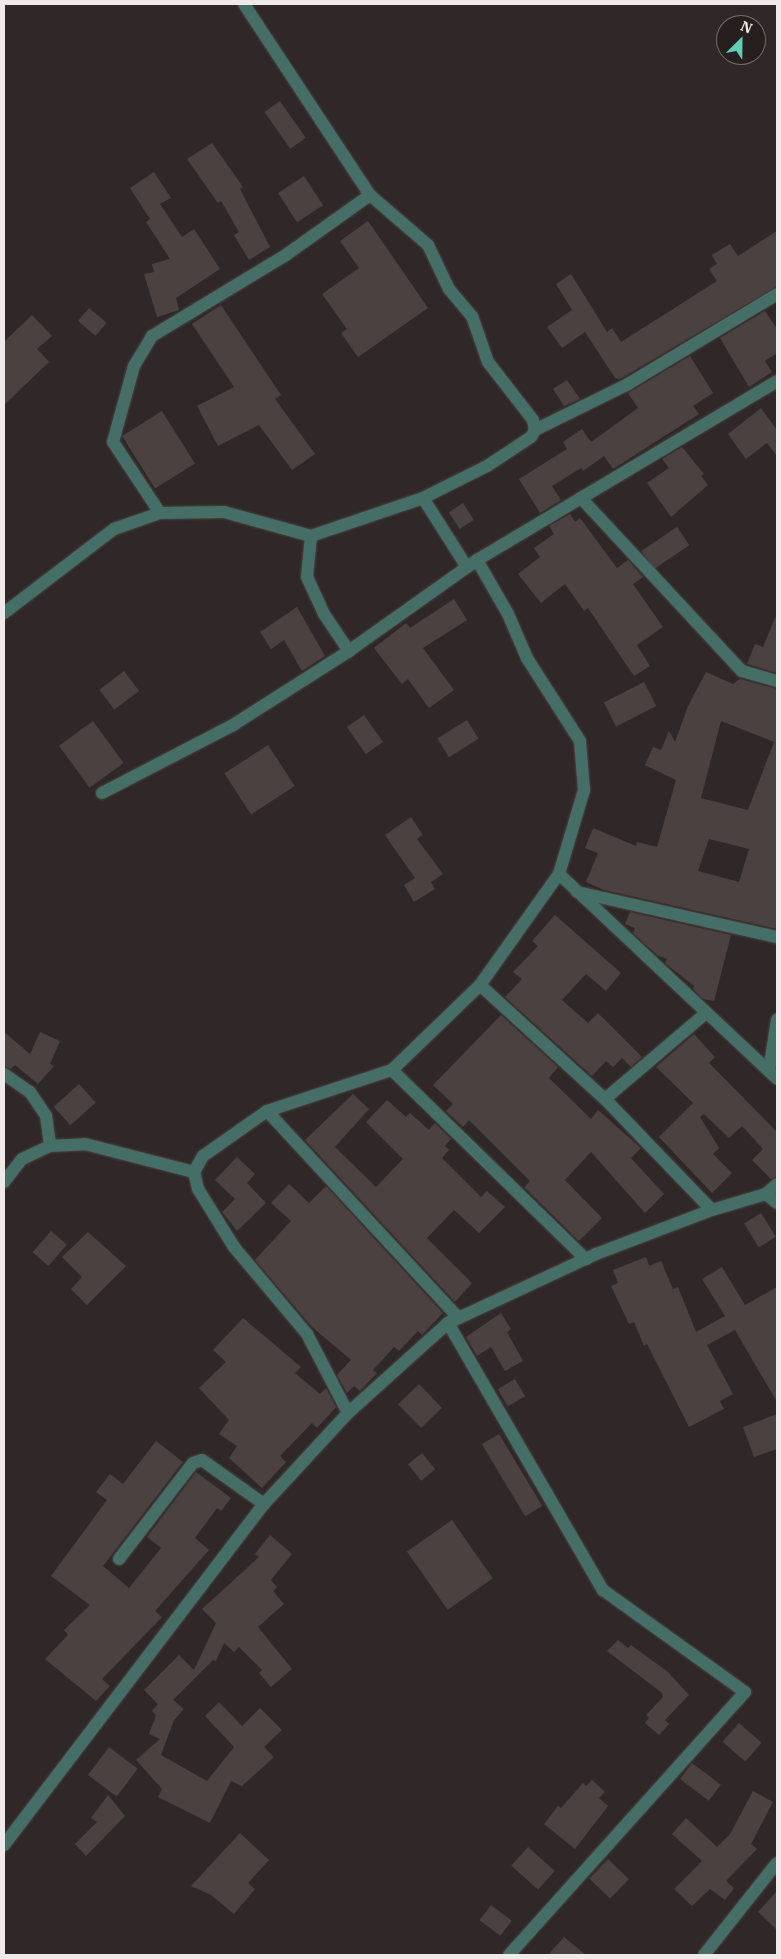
<!DOCTYPE html>
<style>
body{margin:0}
#map{position:relative;width:781px;height:1959px;overflow:hidden;background:#302828;font-family:"IBM Plex Serif",serif}
div>[style]{position:absolute}
[style*='--x']{left:calc(var(--x)*1px);top:calc(var(--y)*1px);width:calc(var(--w)*1px);rotate:calc(var(--a)*1deg)}
.building>*{inset:0;background:#4b4141;transform-origin:0 0}
.roads{filter:drop-shadow(0 0 1px #4b4343) drop-shadow(0 0 1px #4b4343)}
.street>*{height:12px;margin:-6px;padding:0 6px;transform-origin:6px;border-radius:6px;background:#456f66}
span{translate:-50% -50%;white-space:nowrap;text-align:center;line-height:1.15;-webkit-text-stroke:4.5px #271e1e;paint-order:stroke}
.frame{position:absolute;inset:0;border:5px solid #efe9e9;pointer-events:none}
.north{position:absolute;left:716px;top:15px;width:50px;height:50px;box-sizing:border-box;background:#271e1e;border:1px solid #776f6f;border-radius:50%;rotate:23deg;font-size:14px;font-weight:700;line-height:20px;text-align:center;color:#efe9e9}
.north::after{content:'';display:block;margin:auto;width:18px;height:22px;background:#5eceb8;clip-path:polygon(50% 0,100% 100%,50% 72%,0 100%)}
</style>
<div id="map">
<div class="building">
<i style="left:280px;top:101px;width:45px;height:19px;rotate:55deg"></i>
<i style="clip-path:polygon(212px 143px,243px 187px,240px 189px,270px 247px,249px 260px,234px 235px,239px 232px,221px 201px,218px 203px,187px 159px)"></i>
<i style="clip-path:polygon(154px 172px,171px 198px,160px 204px,182px 237px,194px 229px,220px 269px,176px 298px,179px 310px,157px 317px,144px 274px,154px 272px,152px 264px,170px 259px,146px 222px,150px 219px,130px 188px)"></i>
<i style="left:304px;top:176px;width:35px;height:31px;rotate:57deg"></i>
<i style="clip-path:polygon(368px 221px,428px 308px,358px 357px,341px 333px,347px 329px,322px 294px,359px 268px,340px 241px)"></i>
<i style="clip-path:polygon(777px 231px,777px 286px,620px 379px,615px 378px,585px 332px,562px 348px,547px 327px,572px 310px,556px 284px,571px 274px,607px 332px,612px 328px,621px 342px,717px 281px,709px 269px,717px 264px,712px 255px,730px 244px,738px 256px)"></i>
<i style="clip-path:polygon(221px 305px,281px 395px,275px 399px,315px 454px,292px 470px,259px 425px,218px 446px,197px 406px,234px 387px,192px 324px)"></i>
<i style="left:89px;top:308px;width:23px;height:17px;rotate:40deg"></i>
<i style="clip-path:polygon(765px 311px,777px 329px,777px 353px,765px 361px,772px 372px,749px 387px,720px 338px)"></i>
<i style="clip-path:polygon(32px 315px,52px 336px,37px 349px,49px 362px,4px 405px,4px 342px)"></i>
<i style="clip-path:polygon(690px 356px,713px 393px,693px 406px,699px 414px,613px 469px,604px 456px,583px 471px,581px 468px,552px 486px,561px 500px,540px 513px,519px 479px,567px 449px,563px 442px,582px 429px,591px 442px,616px 424px,638px 408px,628px 393px)"></i>
<i style="clip-path:polygon(567px 380px,580px 399px,564px 406px,553px 389px)"></i>
<i style="clip-path:polygon(761px 408px,777px 430px,777px 456px,767px 443px,746px 459px,728px 434px)"></i>
<i style="left:162px;top:411px;width:62px;height:47px;rotate:58deg"></i>
<i style="clip-path:polygon(682px 447px,704px 474px,701px 476px,708px 485px,671px 517px,647px 483px,669px 468px,662px 459px)"></i>
<i style="left:463px;top:503px;width:20px;height:17px;rotate:57deg"></i>
<i style="clip-path:polygon(570px 514px,575px 522px,580px 518px,617px 568px,628px 560px,643px 577px,633px 584px,663px 627px,637px 645px,650px 666px,634px 676px,588px 608px,584px 611px,565px 584px,541px 603px,518px 574px,540px 557px,534px 548px,554px 534px,549px 526px)"></i>
<i style="left:677px;top:527px;width:22px;height:43px;rotate:56deg"></i>
<i style="clip-path:polygon(454px 599px,467px 620px,423px 648px,454px 690px,429px 708px,408px 679px,402px 684px,374px 648px,406px 623px,410px 628px)"></i>
<i style="clip-path:polygon(297px 607px,325px 656px,302px 671px,284px 640px,271px 649px,260px 632px)"></i>
<i style="clip-path:polygon(777px 613px,777px 673px,747px 664px,755px 644px,763px 647px)"></i>
<i style="left:124px;top:671px;width:25px;height:31px;rotate:53deg"></i>
<i style="clip-path:polygon(evenodd,706px 672px,733px 684px,740px 679px,777px 689px,777px 929px,604px 890px,586px 882px,598px 853px,585px 848px,593px 828px,636px 846px,637px 842px,657px 847px,676px 780px,645px 765px,653px 747px,661px 750px,669px 731px,675px 742px,688px 706px,706px 672px,721px 721px,774px 742px,748px 810px,701px 798px,721px 721px,706px 672px,709px 839px,749px 849px,739px 882px,698px 871px,709px 839px)"></i>
<i style="left:644px;top:682px;width:27px;height:45px;rotate:63deg"></i>
<i style="left:364px;top:715px;width:33px;height:21px;rotate:55deg"></i>
<i style="left:467px;top:720px;width:22px;height:35px;rotate:58deg"></i>
<i style="left:93px;top:721px;width:52px;height:42px;rotate:54deg"></i>
<i style="left:268px;top:745px;width:49px;height:52px;rotate:57deg"></i>
<i style="clip-path:polygon(411px 817px,423px 835px,417px 839px,443px 874px,431px 882px,435px 889px,414px 902px,404px 885px,415px 878px,385px 835px)"></i>
<i style="clip-path:polygon(630px 912px,731px 935px,714px 1001px,703px 999px,693px 989px,694px 986px,665px 963px,667px 959px,657px 955px,633px 933px,635px 928px,625px 924px)"></i>
<i style="clip-path:polygon(555px 915px,621px 973px,606px 991px,586px 974px,562px 1000px,588px 1023px,598px 1013px,642px 1057px,631px 1067px,622px 1058px,613px 1067px,606px 1061px,592px 1076px,505px 997px,522px 979px,513px 972px,538px 946px,532px 941px)"></i>
<i style="clip-path:polygon(501px 1015px,558px 1067px,549px 1078px,591px 1119px,598px 1110px,641px 1148px,631px 1158px,664px 1194px,645px 1213px,591px 1152px,565px 1180px,602px 1218px,579px 1241px,524px 1187px,530px 1181px,469px 1120px,463px 1127px,446px 1111px,453px 1104px,433px 1085px)"></i>
<i style="clip-path:polygon(4px 1032px,30px 1054px,40px 1032px,60px 1041px,50px 1064px,54px 1066px,38px 1084px,15px 1065px,11px 1069px,4px 1066px)"></i>
<i style="clip-path:polygon(694px 1034px,715px 1057px,709px 1063px,777px 1132px,777px 1176px,771px 1179px,752px 1160px,763px 1149px,742px 1126px,729px 1138px,704px 1114px,700px 1117px,719px 1148px,713px 1154px,732px 1173px,712px 1193px,659px 1137px,693px 1103px,656px 1067px)"></i>
<i style="left:79px;top:1084px;width:25px;height:34px;rotate:48deg"></i>
<i style="clip-path:polygon(353px 1094px,369px 1109px,335px 1147px,376px 1187px,403px 1159px,366px 1122px,387px 1100px,406px 1117px,410px 1113px,429px 1130px,435px 1123px,451px 1139px,445px 1146px,449px 1150px,442px 1158px,481px 1197px,487px 1191px,505px 1207px,479px 1233px,454px 1210px,427px 1238px,472px 1283px,455px 1302px,305px 1140px)"></i>
<i style="clip-path:polygon(237px 1157px,255px 1174px,247px 1183px,266px 1203px,237px 1231px,222px 1212px,235px 1199px,215px 1180px)"></i>
<i style="clip-path:polygon(289px 1184px,309px 1203px,326px 1186px,443px 1313px,422px 1335px,418px 1331px,399px 1351px,394px 1347px,373px 1370px,377px 1373px,360px 1391px,354px 1386px,347px 1393px,337px 1375px,351px 1360px,312px 1327px,255px 1260px,291px 1221px,271px 1203px)"></i>
<i style="left:761px;top:1213px;width:28px;height:20px;rotate:58deg"></i>
<i style="left:51px;top:1231px;width:21px;height:28px;rotate:41deg"></i>
<i style="clip-path:polygon(88px 1232px,126px 1266px,87px 1305px,71px 1289px,82px 1277px,62px 1257px)"></i>
<i style="clip-path:polygon(646px 1257px,649px 1266px,661px 1261px,673px 1289px,678px 1287px,696px 1332px,725px 1316px,702px 1279px,722px 1267px,745px 1305px,777px 1287px,777px 1402px,735px 1330px,707px 1345px,733px 1394px,720px 1401px,724px 1409px,689px 1427px,647px 1344px,644px 1346px,634px 1322px,629px 1324px,611px 1286px,618px 1283px,613px 1270px)"></i>
<i style="clip-path:polygon(501px 1313px,511px 1329px,507px 1332px,523px 1361px,505px 1371px,491px 1347px,477px 1356px,466px 1337px)"></i>
<i style="clip-path:polygon(243px 1318px,301px 1367px,295px 1373px,320px 1394px,326px 1388px,336px 1407px,317px 1428px,312px 1423px,280px 1456px,286px 1462px,262px 1488px,229px 1458px,237px 1446px,219px 1434px,229px 1420px,199px 1388px,226px 1362px,213px 1350px)"></i>
<i style="left:515px;top:1379px;width:20px;height:20px;rotate:60deg"></i>
<i style="left:419px;top:1384px;width:33px;height:29px;rotate:46deg"></i>
<i style="clip-path:polygon(777px 1414px,777px 1449px,754px 1457px,743px 1427px)"></i>
<i style="left:499px;top:1434px;width:84px;height:20px;rotate:59deg"></i>
<i style="clip-path:polygon(156px 1441px,183px 1462px,103px 1566px,129px 1588px,161px 1548px,147px 1537px,196px 1472px,231px 1498px,221px 1511px,217px 1508px,195px 1538px,209px 1550px,155px 1611px,162px 1617px,102px 1679px,110px 1686px,96px 1701px,45px 1659px,68px 1635px,64px 1630px,90px 1605px,51px 1576px,107px 1500px,96px 1492px,110px 1474px,123px 1484px)"></i>
<i style="left:422px;top:1453px;width:21px;height:18px;rotate:51deg"></i>
<i style="left:452px;top:1520px;width:71px;height:55px;rotate:55deg"></i>
<i style="clip-path:polygon(270px 1535px,292px 1554px,271px 1580px,277px 1587px,273px 1591px,284px 1604px,258px 1627px,292px 1669px,271px 1687px,259px 1673px,262px 1670px,239px 1647px,234px 1652px,224px 1643px,216px 1661px,213px 1660px,173px 1700px,184px 1709px,174px 1720px,161px 1755px,207px 1781px,234px 1747px,205px 1716px,219px 1702px,242px 1726px,260px 1708px,282px 1730px,264px 1747px,274px 1757px,242px 1786px,231px 1781px,210px 1823px,158px 1797px,162px 1789px,136px 1760px,160px 1739px,149px 1734px,156px 1715px,152px 1711px,158px 1704px,144px 1690px,179px 1655px,194px 1670px,216px 1623px,202px 1609px,259px 1557px,255px 1554px)"></i>
<i style="clip-path:polygon(618px 1640px,628px 1648px,631px 1645px,668px 1672px,689px 1695px,665px 1720px,669px 1724px,659px 1735px,645px 1723px,649px 1718px,646px 1715px,663px 1697px,662px 1693px,607px 1651px)"></i>
<i style="left:739px;top:1723px;width:30px;height:25px;rotate:41deg"></i>
<i style="left:109px;top:1747px;width:36px;height:35px;rotate:37deg"></i>
<i style="left:692px;top:1763px;width:36px;height:20px;rotate:37deg"></i>
<i style="clip-path:polygon(592px 1780px,605px 1792px,599px 1798px,608px 1806px,575px 1849px,544px 1824px,558px 1806px,561px 1808px,583px 1783px,586px 1786px)"></i>
<i style="clip-path:polygon(753px 1791px,773px 1802px,751px 1844px,757px 1849px,726px 1881px,734px 1888px,725px 1900px,710px 1889px,692px 1906px,674px 1889px,702px 1861px,672px 1834px,686px 1818px,717px 1847px,730px 1834px)"></i>
<i style="clip-path:polygon(108px 1795px,125px 1816px,86px 1856px,75px 1844px,97px 1822px,91px 1818px)"></i>
<i style="clip-path:polygon(240px 1833px,269px 1860px,248px 1883px,255px 1889px,234px 1914px,211px 1895px,191px 1886px)"></i>
<i style="left:528px;top:1847px;width:36px;height:25px;rotate:42deg"></i>
<i style="left:608px;top:1859px;width:29px;height:27px;rotate:44deg"></i>
<i style="clip-path:polygon(777px 1891px,777px 1930px,758px 1912px)"></i>
<i style="left:491px;top:1905px;width:26px;height:19px;rotate:37deg"></i>
<i style="clip-path:polygon(564px 1937px,586px 1955px,548px 1955px)"></i>
</div>
<div class="roads">
<div class="street">
<i style="--x:244;--y:4;--w:229;--a:56.6"></i>
<i style="--x:370;--y:195;--w:77;--a:40.8"></i>
<i style="--x:428;--y:245;--w:49;--a:64.5"></i>
<i style="--x:449;--y:289;--w:35;--a:50"></i>
<i style="--x:472;--y:316;--w:49;--a:70.8"></i>
<i style="--x:488;--y:362;--w:73;--a:52.2"></i>
<i style="--x:533;--y:420;--w:10;--a:79"></i>
<i style="--x:535;--y:430;--w:8;--a:120"></i>
<i style="--x:531;--y:437;--w:53;--a:146.6"></i>
<i style="--x:487;--y:466;--w:72;--a:153.4"></i>
<i style="--x:423;--y:498;--w:82;--a:57.5"></i>
<i style="--x:535;--y:430;--w:104;--a:-26.3"></i>
<i style="--x:628;--y:384;--w:174;--a:-31.1"></i>
<i style="--x:581;--y:498;--w:236;--a:47.1"></i>
<i style="--x:742;--y:671;--w:36;--a:16"></i>
<i style="--x:160;--y:513;--w:85;--a:-123.5"></i>
<i style="--x:113;--y:442;--w:79;--a:-74.6"></i>
<i style="--x:134;--y:366;--w:35;--a:-59"></i>
<i style="--x:152;--y:336;--w:157;--a:-31.2"></i>
<i style="--x:286;--y:255;--w:103;--a:-35.5"></i>
<i style="--x:311;--y:536;--w:41;--a:95.6"></i>
<i style="--x:307;--y:577;--w:41;--a:65.3"></i>
<i style="--x:324;--y:614;--w:45;--a:56"></i>
<i style="--x:4;--y:613;--w:138;--a:-37.4"></i>
<i style="--x:114;--y:529;--w:49;--a:-19.2"></i>
<i style="--x:160;--y:513;--w:64;--a:-0.9"></i>
<i style="--x:224;--y:512;--w:90;--a:15.4"></i>
<i style="--x:311;--y:536;--w:118;--a:-18.7"></i>
<i style="--x:102;--y:793;--w:148;--a:-27.4"></i>
<i style="--x:233;--y:725;--w:138;--a:-32.5"></i>
<i style="--x:349;--y:651;--w:157;--a:-35.4"></i>
<i style="--x:477;--y:560;--w:349;--a:-30.8"></i>
<i style="--x:559;--y:874;--w:299;--a:43.2"></i>
<i style="--x:577;--y:892;--w:205;--a:12.7"></i>
<i style="--x:480;--y:985;--w:169;--a:42.4"></i>
<i style="--x:605;--y:1099;--w:154;--a:46.1"></i>
<i style="--x:392;--y:1070;--w:271;--a:44.3"></i>
<i style="--x:769;--y:1071;--w:52;--a:-81.1"></i>
<i style="--x:4;--y:1074;--w:32;--a:35"></i>
<i style="--x:30;--y:1092;--w:29;--a:56"></i>
<i style="--x:46;--y:1116;--w:30;--a:82"></i>
<i style="--x:605;--y:1099;--w:133;--a:-40.4"></i>
<i style="--x:267;--y:1111;--w:282;--a:47.2"></i>
<i style="--x:4;--y:1182;--w:29;--a:-52"></i>
<i style="--x:22;--y:1159;--w:31;--a:-25"></i>
<i style="--x:50;--y:1146;--w:35;--a:-3"></i>
<i style="--x:85;--y:1144;--w:113;--a:14.4"></i>
<i style="--x:766;--y:1194;--w:14;--a:39"></i>
<i style="--x:448;--y:1323;--w:309;--a:59.9"></i>
<i style="--x:603;--y:1590;--w:175;--a:35.7"></i>
<i style="--x:745;--y:1692;--w:353;--a:131.9"></i>
<i style="--x:348;--y:1413;--w:89;--a:-117.4"></i>
<i style="--x:307;--y:1334;--w:114;--a:-130"></i>
<i style="--x:234;--y:1247;--w:68;--a:-121.8"></i>
<i style="--x:198;--y:1189;--w:17;--a:-103"></i>
<i style="--x:194;--y:1172;--w:18;--a:-61"></i>
<i style="--x:203;--y:1156;--w:78;--a:-35.1"></i>
<i style="--x:267;--y:1111;--w:132;--a:-18.2"></i>
<i style="--x:392;--y:1070;--w:122;--a:-44"></i>
<i style="--x:480;--y:985;--w:136;--a:-54.6"></i>
<i style="--x:559;--y:874;--w:88;--a:-73.4"></i>
<i style="--x:584;--y:790;--w:49;--a:-94.7"></i>
<i style="--x:580;--y:741;--w:98;--a:-122.6"></i>
<i style="--x:527;--y:658;--w:48;--a:-113.4"></i>
<i style="--x:508;--y:614;--w:62;--a:-119.9"></i>
<i style="--x:119;--y:1559;--w:121;--a:-52.4"></i>
<i style="--x:193;--y:1463;--w:9;--a:-18"></i>
<i style="--x:202;--y:1460;--w:76;--a:35.4"></i>
<i style="--x:4;--y:1845;--w:429;--a:-52.7"></i>
<i style="--x:264;--y:1504;--w:124;--a:-47.3"></i>
<i style="--x:348;--y:1413;--w:135;--a:-42"></i>
<i style="--x:448;--y:1323;--w:163;--a:-25"></i>
<i style="--x:596;--y:1254;--w:124;--a:-20.8"></i>
<i style="--x:712;--y:1210;--w:56;--a:-16.5"></i>
<i style="--x:766;--y:1194;--w:15;--a:-42"></i>
<i style="--x:704;--y:1955;--w:117;--a:-51.6"></i>
</div>
</div>
<div class="frame"></div>
<div class="north">N</div>
</div>
